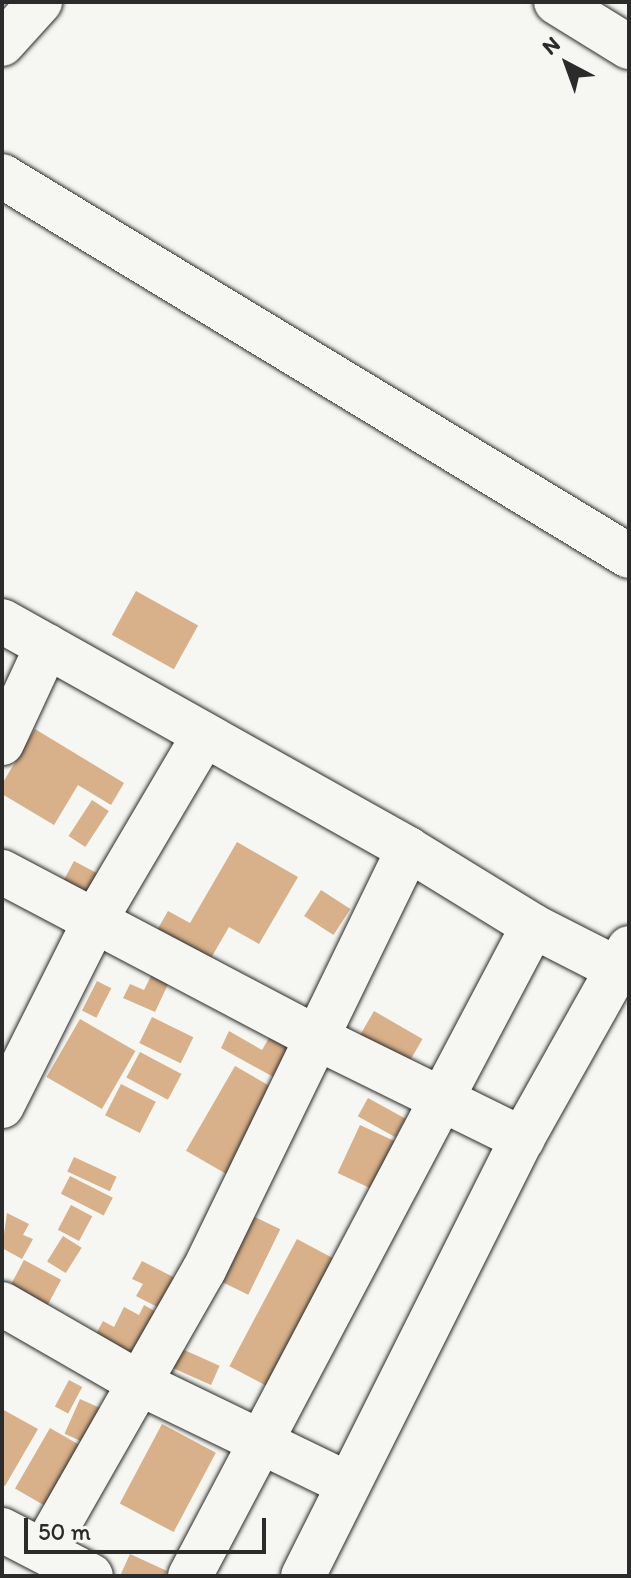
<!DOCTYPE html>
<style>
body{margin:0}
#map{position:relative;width:631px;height:1578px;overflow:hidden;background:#f6f6f2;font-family:Itim,sans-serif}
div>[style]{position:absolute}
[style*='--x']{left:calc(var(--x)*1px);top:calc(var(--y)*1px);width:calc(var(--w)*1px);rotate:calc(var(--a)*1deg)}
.building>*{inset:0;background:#d8b089;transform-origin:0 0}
.roads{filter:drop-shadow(0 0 2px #2b2b2b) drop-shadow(0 0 2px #2b2b2b)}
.minor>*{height:44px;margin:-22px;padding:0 22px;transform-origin:22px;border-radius:22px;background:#f6f6f2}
span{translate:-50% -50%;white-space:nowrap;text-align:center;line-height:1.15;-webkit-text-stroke:6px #f6f6f2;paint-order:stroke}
.frame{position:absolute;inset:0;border:4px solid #2b2b2b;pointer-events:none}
.north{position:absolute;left:527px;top:24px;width:80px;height:80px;-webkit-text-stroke:6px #f6f6f2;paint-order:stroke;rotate:319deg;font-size:22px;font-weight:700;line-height:32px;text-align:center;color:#2b2b2b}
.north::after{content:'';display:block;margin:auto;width:28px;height:36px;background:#2b2b2b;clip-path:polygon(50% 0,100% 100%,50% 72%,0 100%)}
.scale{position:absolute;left:24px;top:1518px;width:242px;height:36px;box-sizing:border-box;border:4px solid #2b2b2b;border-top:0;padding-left:10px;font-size:24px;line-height:28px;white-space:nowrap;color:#2b2b2b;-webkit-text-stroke:6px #f6f6f2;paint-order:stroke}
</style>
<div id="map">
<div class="building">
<i style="left:136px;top:591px;width:71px;height:50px;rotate:29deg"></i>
<i style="clip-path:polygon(35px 729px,124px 783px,111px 805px,78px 785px,54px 825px,2px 794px,2px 784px)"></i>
<i style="left:92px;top:800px;width:20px;height:43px;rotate:33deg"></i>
<i style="clip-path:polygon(237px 842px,298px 877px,259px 944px,229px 927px,204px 970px,152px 939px,168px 911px,190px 923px)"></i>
<i style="left:74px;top:861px;width:32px;height:30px;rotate:28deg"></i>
<i style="left:321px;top:890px;width:35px;height:31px;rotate:33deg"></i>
<i style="clip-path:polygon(153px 972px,170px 980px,155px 1012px,123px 998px,130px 984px,144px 990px)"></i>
<i style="left:97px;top:981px;width:16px;height:33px;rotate:27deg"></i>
<i style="left:374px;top:1011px;width:56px;height:39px;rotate:30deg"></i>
<i style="left:152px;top:1017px;width:46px;height:29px;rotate:26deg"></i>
<i style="left:80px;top:1019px;width:64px;height:67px;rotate:30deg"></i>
<i style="clip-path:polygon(229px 1031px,262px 1050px,270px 1036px,303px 1054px,286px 1084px,221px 1048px)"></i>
<i style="left:140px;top:1052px;width:47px;height:29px;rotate:28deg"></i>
<i style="left:235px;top:1066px;width:48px;height:98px;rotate:30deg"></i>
<i style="left:121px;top:1084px;width:39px;height:35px;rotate:27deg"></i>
<i style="left:368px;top:1098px;width:43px;height:21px;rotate:29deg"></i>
<i style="left:360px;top:1125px;width:52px;height:53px;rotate:25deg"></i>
<i style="left:74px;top:1157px;width:47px;height:16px;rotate:25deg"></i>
<i style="left:70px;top:1176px;width:48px;height:20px;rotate:27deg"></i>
<i style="left:71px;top:1205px;width:24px;height:28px;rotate:28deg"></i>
<i style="clip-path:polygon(7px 1213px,29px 1224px,23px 1235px,33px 1239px,22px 1259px,2px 1248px)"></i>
<i style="left:247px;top:1213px;width:37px;height:73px;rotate:26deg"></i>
<i style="left:63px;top:1236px;width:22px;height:30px;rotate:32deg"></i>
<i style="left:297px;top:1239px;width:51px;height:144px;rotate:28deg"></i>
<i style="left:24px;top:1260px;width:42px;height:38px;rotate:28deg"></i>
<i style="clip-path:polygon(142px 1261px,183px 1282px,167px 1312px,136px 1296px,143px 1284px,132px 1279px)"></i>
<i style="clip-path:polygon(144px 1305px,158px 1313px,129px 1366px,90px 1345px,103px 1321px,114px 1327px,124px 1307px,139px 1315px)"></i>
<i style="left:173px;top:1345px;width:51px;height:21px;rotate:24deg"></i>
<i style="left:69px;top:1380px;width:15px;height:30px;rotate:28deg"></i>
<i style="left:80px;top:1399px;width:22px;height:38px;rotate:24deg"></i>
<i style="clip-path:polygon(2px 1409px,38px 1429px,5px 1486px,2px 1485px)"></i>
<i style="left:162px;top:1424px;width:61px;height:90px;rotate:28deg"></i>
<i style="left:50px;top:1428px;width:39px;height:70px;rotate:30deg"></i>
<i style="clip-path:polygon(130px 1554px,167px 1571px,165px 1576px,120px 1576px)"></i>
</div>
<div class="roads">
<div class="minor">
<i style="--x:556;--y:2;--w:86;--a:31.7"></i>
<i style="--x:2;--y:44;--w:57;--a:-47.9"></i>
<i style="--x:2;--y:176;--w:733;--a:31.22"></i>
<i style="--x:2;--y:621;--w:466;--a:29.3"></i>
<i style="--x:408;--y:849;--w:147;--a:31.6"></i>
<i style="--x:533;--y:926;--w:108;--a:27"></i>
<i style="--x:2;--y:743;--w:107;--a:-65.1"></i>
<i style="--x:2;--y:872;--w:356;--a:27.8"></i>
<i style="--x:317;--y:1038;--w:229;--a:26.2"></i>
<i style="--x:2;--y:1106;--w:206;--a:-63.4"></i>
<i style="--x:94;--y:922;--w:217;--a:-59.5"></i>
<i style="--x:2;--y:1304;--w:163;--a:29.9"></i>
<i style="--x:143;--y:1385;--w:228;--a:25.8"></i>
<i style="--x:2;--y:1530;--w:100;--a:27.3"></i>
<i style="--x:44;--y:1550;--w:322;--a:-60.3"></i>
<i style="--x:204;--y:1270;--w:468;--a:-64.1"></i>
<i style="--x:190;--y:1576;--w:735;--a:-62.18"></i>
<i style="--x:303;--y:1576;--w:489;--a:-63.4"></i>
<i style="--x:522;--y:1139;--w:219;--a:-60.7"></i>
</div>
</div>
<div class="frame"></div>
<div class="north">N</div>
<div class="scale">50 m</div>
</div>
